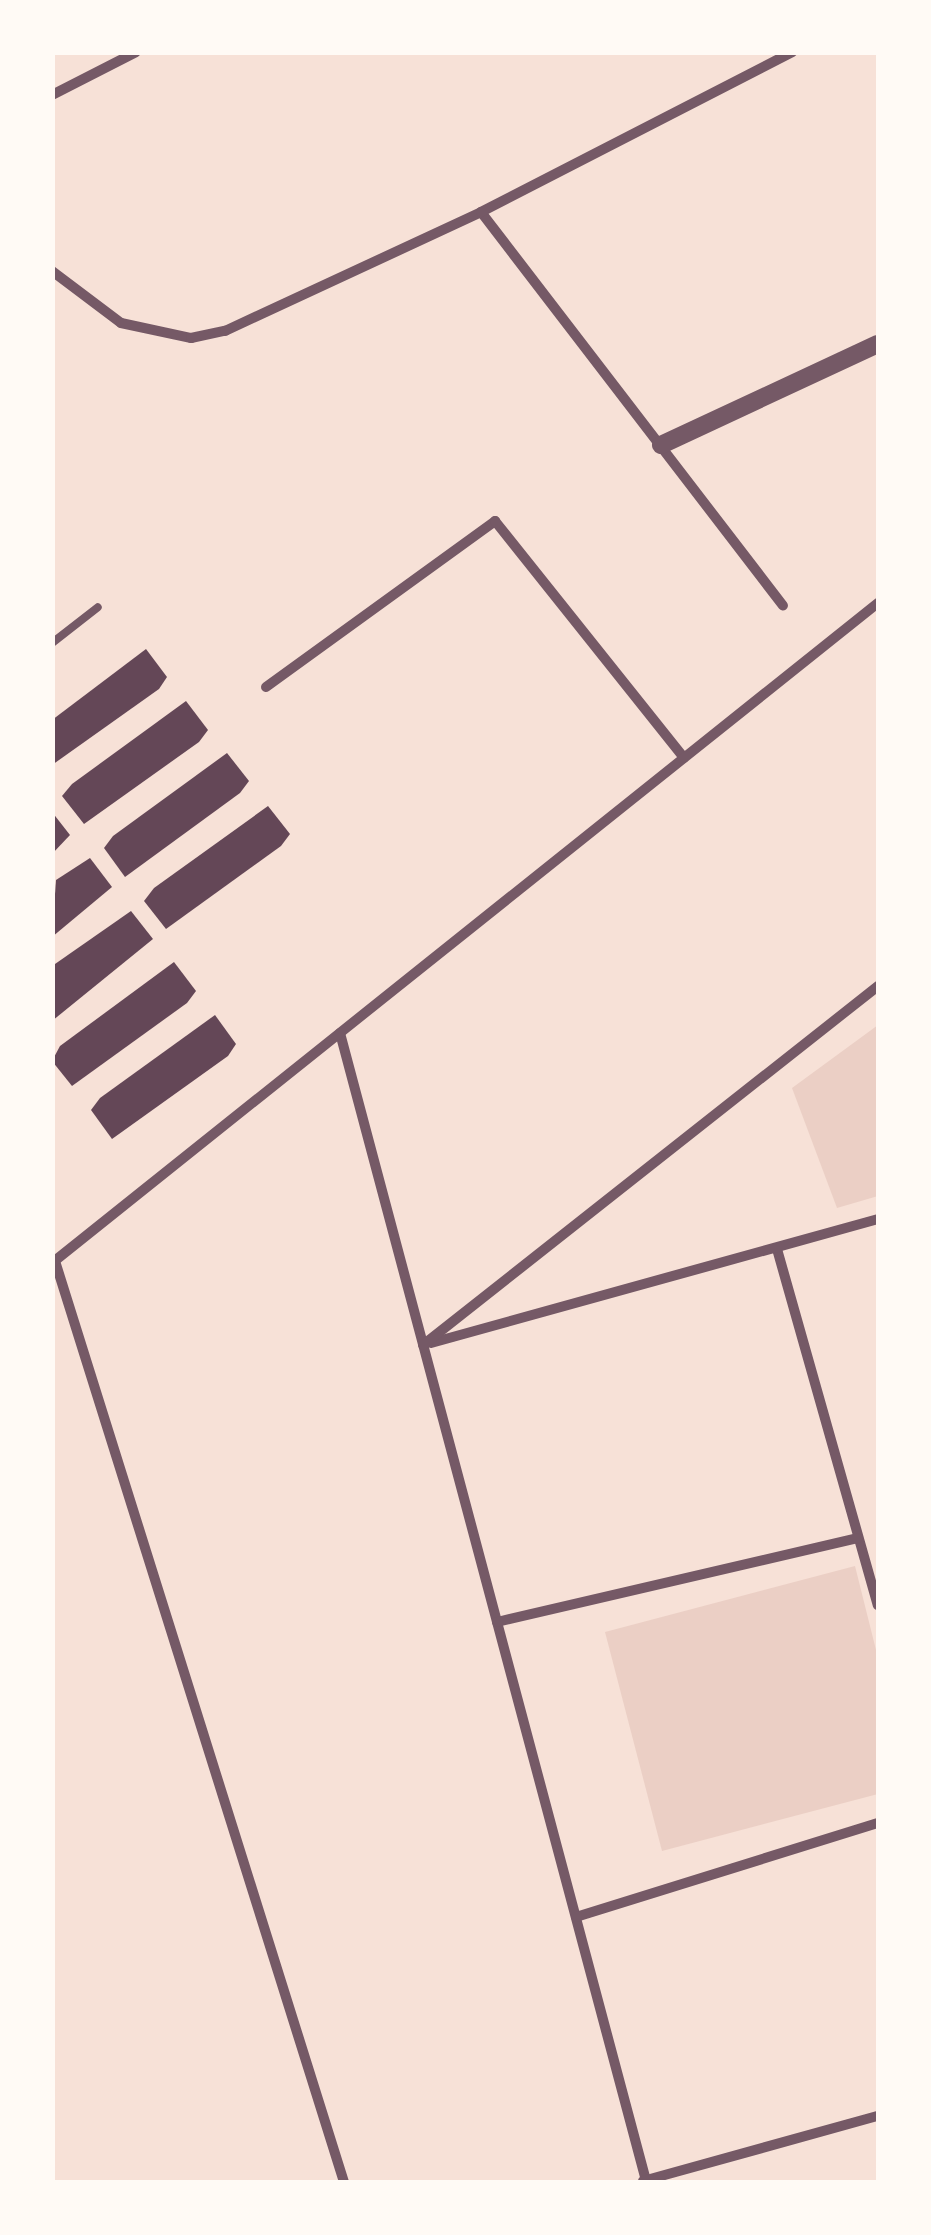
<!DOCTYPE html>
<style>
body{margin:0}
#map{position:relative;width:931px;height:2235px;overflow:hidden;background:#f7e1d7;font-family:Roboto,sans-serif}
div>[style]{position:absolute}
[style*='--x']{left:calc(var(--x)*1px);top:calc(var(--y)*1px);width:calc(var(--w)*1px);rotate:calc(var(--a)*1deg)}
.green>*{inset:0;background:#ebcfc5}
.building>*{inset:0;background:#644757}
.service>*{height:8px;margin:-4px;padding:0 4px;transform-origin:4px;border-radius:4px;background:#755966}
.minor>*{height:10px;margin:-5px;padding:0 5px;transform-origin:5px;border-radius:5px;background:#755966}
.tertiary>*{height:18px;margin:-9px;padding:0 9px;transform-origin:9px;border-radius:9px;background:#755966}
span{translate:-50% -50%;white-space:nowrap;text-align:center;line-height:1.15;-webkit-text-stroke:9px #fffaf5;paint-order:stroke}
.frame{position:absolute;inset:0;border:55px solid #fffaf5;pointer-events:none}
</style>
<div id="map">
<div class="green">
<i style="clip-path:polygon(878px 1025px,878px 1196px,837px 1208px,792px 1088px)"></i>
<i style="clip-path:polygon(855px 1566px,878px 1658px,878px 1794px,662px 1851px,605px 1632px)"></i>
</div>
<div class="building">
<i style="clip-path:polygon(146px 649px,167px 677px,159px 689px,52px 765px,52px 720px)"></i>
<i style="clip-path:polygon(186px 701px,208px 730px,199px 742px,84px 824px,62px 796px,72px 784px)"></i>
<i style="clip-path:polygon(227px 753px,249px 781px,240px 793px,125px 877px,104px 848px,113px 836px)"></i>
<i style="clip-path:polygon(268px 806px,290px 834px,281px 846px,166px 929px,144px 901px,154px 888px)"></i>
<i style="clip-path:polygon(52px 812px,70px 835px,52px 854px)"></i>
<i style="clip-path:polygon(90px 858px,112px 887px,52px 937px,56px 880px)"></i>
<i style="clip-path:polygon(131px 911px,153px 939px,52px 1021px,55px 964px)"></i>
<i style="clip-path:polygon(174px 962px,196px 991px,187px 1003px,72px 1086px,52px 1061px,60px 1046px)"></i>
<i style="clip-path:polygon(215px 1015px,236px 1044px,228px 1056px,112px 1139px,91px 1110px,100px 1098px)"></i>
</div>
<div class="service">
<i style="--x:52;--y:643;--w:58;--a:-38"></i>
</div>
<div class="minor">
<i style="--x:52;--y:95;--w:94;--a:-27.1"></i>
<i style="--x:481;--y:212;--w:496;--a:52.5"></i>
<i style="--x:52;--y:271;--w:86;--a:37"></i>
<i style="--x:121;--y:323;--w:72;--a:12.1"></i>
<i style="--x:191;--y:338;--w:35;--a:-12"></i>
<i style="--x:225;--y:331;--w:282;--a:-24.9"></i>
<i style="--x:481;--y:212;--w:350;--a:-27.2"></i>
<i style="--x:266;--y:687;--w:283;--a:-35.9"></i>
<i style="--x:495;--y:521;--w:303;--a:51.4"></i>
<i style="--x:340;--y:1033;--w:1188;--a:75.07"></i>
<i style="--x:777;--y:1249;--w:370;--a:74.2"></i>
<i style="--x:55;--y:1261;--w:965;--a:72.58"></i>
<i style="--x:52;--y:1263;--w:1057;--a:-38.63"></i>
<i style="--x:431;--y:1343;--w:464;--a:-15.5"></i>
<i style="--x:423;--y:1345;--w:580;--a:-38.27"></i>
<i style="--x:497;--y:1622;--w:370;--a:-13.1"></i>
<i style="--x:576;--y:1917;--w:316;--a:-17.3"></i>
<i style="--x:643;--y:2181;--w:244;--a:-15.5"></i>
</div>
<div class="tertiary">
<i style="--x:661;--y:445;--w:239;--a:-25"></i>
</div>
<div class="frame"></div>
</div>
